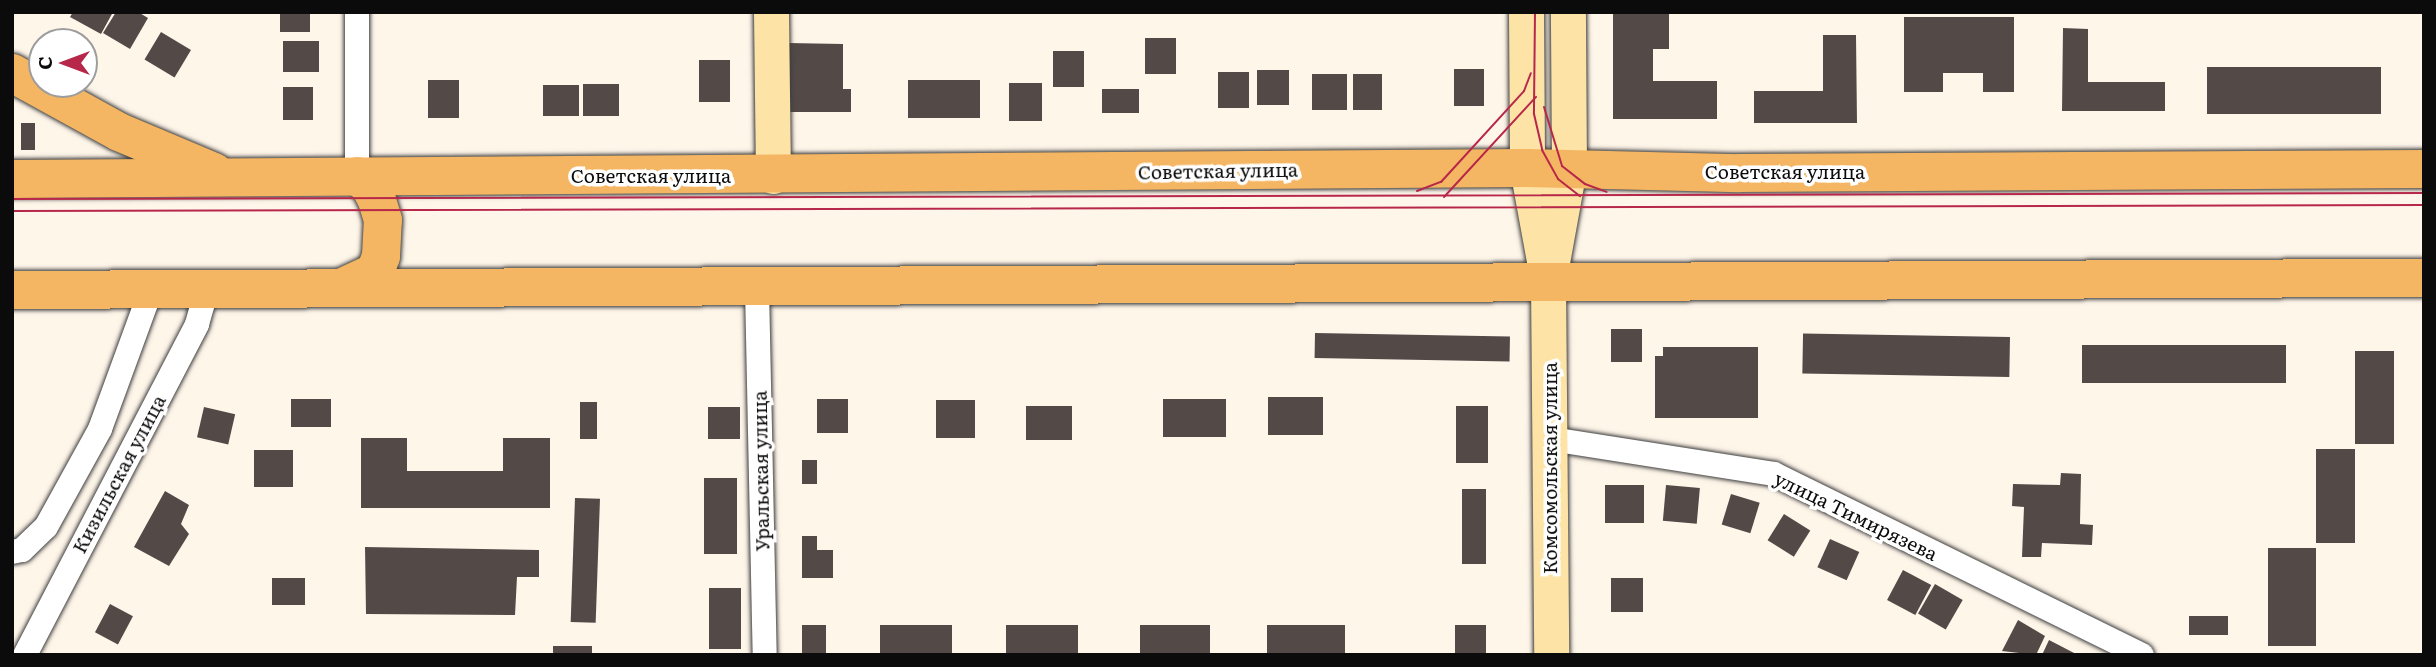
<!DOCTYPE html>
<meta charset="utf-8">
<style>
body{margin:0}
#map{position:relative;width:2436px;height:667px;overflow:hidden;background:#fff6ea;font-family:Literata,serif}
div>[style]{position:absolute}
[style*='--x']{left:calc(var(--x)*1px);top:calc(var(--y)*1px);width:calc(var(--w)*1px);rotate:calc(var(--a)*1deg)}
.building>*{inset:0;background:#534a48;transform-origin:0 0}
.roads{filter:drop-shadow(0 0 2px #3e3e3e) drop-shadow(0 0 2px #3e3e3e)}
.street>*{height:24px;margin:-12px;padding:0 12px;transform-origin:12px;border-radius:12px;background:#fff}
.secondary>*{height:35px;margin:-17.5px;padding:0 17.5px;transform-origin:17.5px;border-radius:17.5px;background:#fde3a6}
.primary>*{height:38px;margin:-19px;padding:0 19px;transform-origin:19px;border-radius:19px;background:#f5b663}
.tram>*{height:2px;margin:-1px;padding:0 1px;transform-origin:1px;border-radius:1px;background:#b72749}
span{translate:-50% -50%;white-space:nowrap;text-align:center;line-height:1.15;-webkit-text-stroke:7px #fff;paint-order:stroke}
.street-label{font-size:19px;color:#0b0b0b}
.frame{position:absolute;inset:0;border:14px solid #0b0b0b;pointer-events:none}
.north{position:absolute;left:28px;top:28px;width:70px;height:70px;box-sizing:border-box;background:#fff;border:2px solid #9d9d9d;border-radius:50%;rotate:270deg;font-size:19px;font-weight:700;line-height:28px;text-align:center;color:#0b0b0b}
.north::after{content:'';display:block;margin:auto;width:24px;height:32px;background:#b72749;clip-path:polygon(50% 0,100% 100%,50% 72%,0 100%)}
</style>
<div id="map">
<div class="building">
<i style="clip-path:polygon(73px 12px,113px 12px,101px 34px,70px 17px)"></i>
<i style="clip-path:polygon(116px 12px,138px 12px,148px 18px,130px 49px,103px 33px)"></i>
<i style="left:280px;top:12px;width:30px;height:20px"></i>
<i style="clip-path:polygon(1613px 12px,1669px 12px,1669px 49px,1653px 49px,1653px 81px,1717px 81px,1717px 119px,1613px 119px)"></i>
<i style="clip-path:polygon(1904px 17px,2014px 17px,2014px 92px,1983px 92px,1983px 73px,1943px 73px,1943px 92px,1904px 92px)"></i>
<i style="clip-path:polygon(2063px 28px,2088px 29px,2088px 82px,2165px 82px,2165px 111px,2062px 111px)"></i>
<i style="left:161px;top:32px;width:35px;height:32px;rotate:31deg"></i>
<i style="clip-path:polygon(1823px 35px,1856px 35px,1857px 123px,1754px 123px,1754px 91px,1823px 91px)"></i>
<i style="left:1145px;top:38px;width:31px;height:36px"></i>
<i style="left:283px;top:41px;width:36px;height:31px"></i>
<i style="clip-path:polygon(788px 43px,843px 44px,843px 89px,851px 89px,851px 112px,787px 112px)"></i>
<i style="left:1053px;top:51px;width:31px;height:36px"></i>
<i style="left:699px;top:60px;width:31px;height:42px"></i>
<i style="left:2207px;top:67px;width:174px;height:47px"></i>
<i style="left:1454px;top:69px;width:30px;height:37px"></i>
<i style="left:1257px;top:70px;width:32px;height:35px"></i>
<i style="left:1218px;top:72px;width:31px;height:36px"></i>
<i style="left:1312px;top:74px;width:35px;height:36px"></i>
<i style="left:1353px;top:74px;width:29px;height:36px"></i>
<i style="left:428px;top:80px;width:31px;height:38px"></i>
<i style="left:908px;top:80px;width:72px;height:38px"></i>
<i style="left:1009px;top:83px;width:33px;height:38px"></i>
<i style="left:583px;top:84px;width:36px;height:32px"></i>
<i style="left:579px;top:85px;width:31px;height:36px;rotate:90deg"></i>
<i style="left:283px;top:87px;width:30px;height:33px"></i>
<i style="left:1102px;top:89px;width:37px;height:24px"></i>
<i style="left:21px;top:123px;width:14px;height:27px"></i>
<i style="left:1611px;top:329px;width:31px;height:33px"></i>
<i style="left:1315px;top:333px;width:195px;height:25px;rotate:1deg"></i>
<i style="left:2010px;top:337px;width:40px;height:207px;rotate:91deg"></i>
<i style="left:2082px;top:345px;width:204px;height:38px"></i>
<i style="clip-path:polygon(1663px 347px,1758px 347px,1758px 418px,1655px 418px,1655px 356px,1663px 356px)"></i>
<i style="left:2355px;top:351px;width:39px;height:93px"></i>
<i style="left:1268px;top:397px;width:55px;height:38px"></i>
<i style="left:291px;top:399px;width:40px;height:28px"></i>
<i style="left:817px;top:399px;width:31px;height:34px"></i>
<i style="left:1163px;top:399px;width:63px;height:38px"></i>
<i style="left:936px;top:400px;width:39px;height:38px"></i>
<i style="left:580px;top:402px;width:17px;height:37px"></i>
<i style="left:1026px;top:406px;width:46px;height:34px"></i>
<i style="left:1456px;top:406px;width:32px;height:57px"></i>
<i style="left:204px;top:407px;width:32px;height:31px;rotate:13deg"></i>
<i style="left:708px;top:407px;width:32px;height:32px"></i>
<i style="clip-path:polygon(361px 438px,407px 438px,407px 471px,503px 471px,503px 438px,550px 438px,550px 508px,361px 508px)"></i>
<i style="left:2316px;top:449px;width:39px;height:94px"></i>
<i style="left:254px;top:450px;width:39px;height:37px"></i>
<i style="left:802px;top:460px;width:15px;height:24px"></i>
<i style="clip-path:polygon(2061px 473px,2081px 474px,2080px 524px,2093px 525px,2092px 545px,2042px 543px,2041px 557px,2022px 557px,2024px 507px,2012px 506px,2013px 484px,2060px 485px)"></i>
<i style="left:704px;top:478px;width:33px;height:76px"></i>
<i style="left:1605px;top:485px;width:39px;height:38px"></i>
<i style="left:1666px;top:485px;width:34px;height:36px;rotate:5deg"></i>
<i style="left:1462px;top:489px;width:24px;height:75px"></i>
<i style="clip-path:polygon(165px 491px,189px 505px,181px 524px,189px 534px,169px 566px,134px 547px)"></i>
<i style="left:1731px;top:494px;width:30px;height:32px;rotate:17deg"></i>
<i style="left:575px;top:498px;width:25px;height:124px;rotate:2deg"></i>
<i style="left:1784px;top:514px;width:31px;height:31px;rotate:32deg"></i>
<i style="clip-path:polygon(802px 536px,817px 536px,817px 550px,833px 550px,833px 578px,802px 578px)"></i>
<i style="left:1830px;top:539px;width:32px;height:31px;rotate:24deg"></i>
<i style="clip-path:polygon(365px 547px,539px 550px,539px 577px,517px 577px,515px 615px,366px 614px)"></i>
<i style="left:2268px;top:548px;width:48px;height:98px"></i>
<i style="left:1903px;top:570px;width:32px;height:34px;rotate:28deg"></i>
<i style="left:272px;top:578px;width:33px;height:27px"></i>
<i style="left:1611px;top:578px;width:32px;height:34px"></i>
<i style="left:1935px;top:584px;width:32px;height:34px;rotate:30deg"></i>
<i style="left:709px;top:588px;width:32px;height:61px"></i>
<i style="left:110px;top:604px;width:26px;height:32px;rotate:28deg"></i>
<i style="left:2189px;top:616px;width:39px;height:19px"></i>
<i style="clip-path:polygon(2018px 620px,2045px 636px,2036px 655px,2002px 651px)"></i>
<i style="left:802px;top:625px;width:24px;height:30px"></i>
<i style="left:880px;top:625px;width:72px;height:30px"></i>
<i style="left:1006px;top:625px;width:72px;height:30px"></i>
<i style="left:1140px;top:625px;width:70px;height:30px"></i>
<i style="left:1267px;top:625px;width:78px;height:30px"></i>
<i style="left:1455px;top:625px;width:31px;height:30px"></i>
<i style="clip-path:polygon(2049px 640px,2078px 655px,2042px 655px)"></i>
<i style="left:553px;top:646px;width:39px;height:9px"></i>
</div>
<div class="roads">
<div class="street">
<i style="--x:357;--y:12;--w:164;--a:90"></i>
<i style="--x:757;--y:288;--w:367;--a:88.8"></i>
<i style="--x:1551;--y:439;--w:226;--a:8.9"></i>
<i style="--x:1774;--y:474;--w:410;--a:26.2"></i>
<i style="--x:12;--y:552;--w:10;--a:-11"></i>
<i style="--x:22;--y:550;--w:33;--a:-44"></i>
<i style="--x:46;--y:527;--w:112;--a:-61.1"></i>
<i style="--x:100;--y:429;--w:148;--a:-69.9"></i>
<i style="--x:25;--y:655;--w:373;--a:-62.5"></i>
<i style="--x:197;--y:324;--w:35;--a:-74"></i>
</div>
<div class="secondary">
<i style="--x:771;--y:12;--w:164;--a:89.3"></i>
<i style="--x:1526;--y:12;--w:156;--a:89.6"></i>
<i style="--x:1527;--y:168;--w:116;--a:79.6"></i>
<i style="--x:1548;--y:282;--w:373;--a:89.5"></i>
<i style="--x:1552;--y:262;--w:96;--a:-79.7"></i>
<i style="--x:1569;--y:168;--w:156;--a:-90.4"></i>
</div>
<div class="primary">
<i style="--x:12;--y:73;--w:122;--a:28.9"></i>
<i style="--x:119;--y:132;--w:103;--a:22.8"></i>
<i style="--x:12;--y:179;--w:1515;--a:-0.42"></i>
<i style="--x:1527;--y:168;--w:212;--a:1.4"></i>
<i style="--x:1739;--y:173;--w:685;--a:-0.33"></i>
<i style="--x:343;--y:287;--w:35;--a:-25"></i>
<i style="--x:375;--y:272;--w:17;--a:-69"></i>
<i style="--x:381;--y:256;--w:36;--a:-87"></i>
<i style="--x:383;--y:220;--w:21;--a:-107"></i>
<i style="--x:377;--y:200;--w:17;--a:-118"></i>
<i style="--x:369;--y:185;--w:15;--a:-143"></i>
<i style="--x:12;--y:290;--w:2412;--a:-0.29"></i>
</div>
</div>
<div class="tram">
<i style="--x:1535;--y:12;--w:102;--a:90.6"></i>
<i style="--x:1534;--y:114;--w:37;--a:77"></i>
<i style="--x:1542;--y:150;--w:33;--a:61"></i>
<i style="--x:1558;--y:179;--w:28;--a:38"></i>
<i style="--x:1544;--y:107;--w:62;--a:73"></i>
<i style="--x:1562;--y:166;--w:29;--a:38"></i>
<i style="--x:1585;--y:184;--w:23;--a:20"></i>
<i style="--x:1417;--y:191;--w:26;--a:-21"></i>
<i style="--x:1441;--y:182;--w:123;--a:-47.6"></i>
<i style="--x:1524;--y:91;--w:19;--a:-69"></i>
<i style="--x:1444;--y:197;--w:136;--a:-47.4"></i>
<i style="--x:12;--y:199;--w:2412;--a:-0.14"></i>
<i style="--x:12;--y:211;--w:2412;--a:-0.14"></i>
</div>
<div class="street-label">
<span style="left:1218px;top:171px;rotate:-1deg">Советская улица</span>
<span style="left:1785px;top:172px">Советская улица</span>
<span style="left:651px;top:176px">Советская улица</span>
<span style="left:1550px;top:468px;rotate:-90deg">Комсомольская улица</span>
<span style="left:761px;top:471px;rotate:-91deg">Уральская улица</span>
<span style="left:119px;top:474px;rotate:-62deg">Кизильская улица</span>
<span style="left:1856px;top:516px;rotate:26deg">улица Тимирязева</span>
</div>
<div class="frame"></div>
<div class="north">С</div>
</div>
